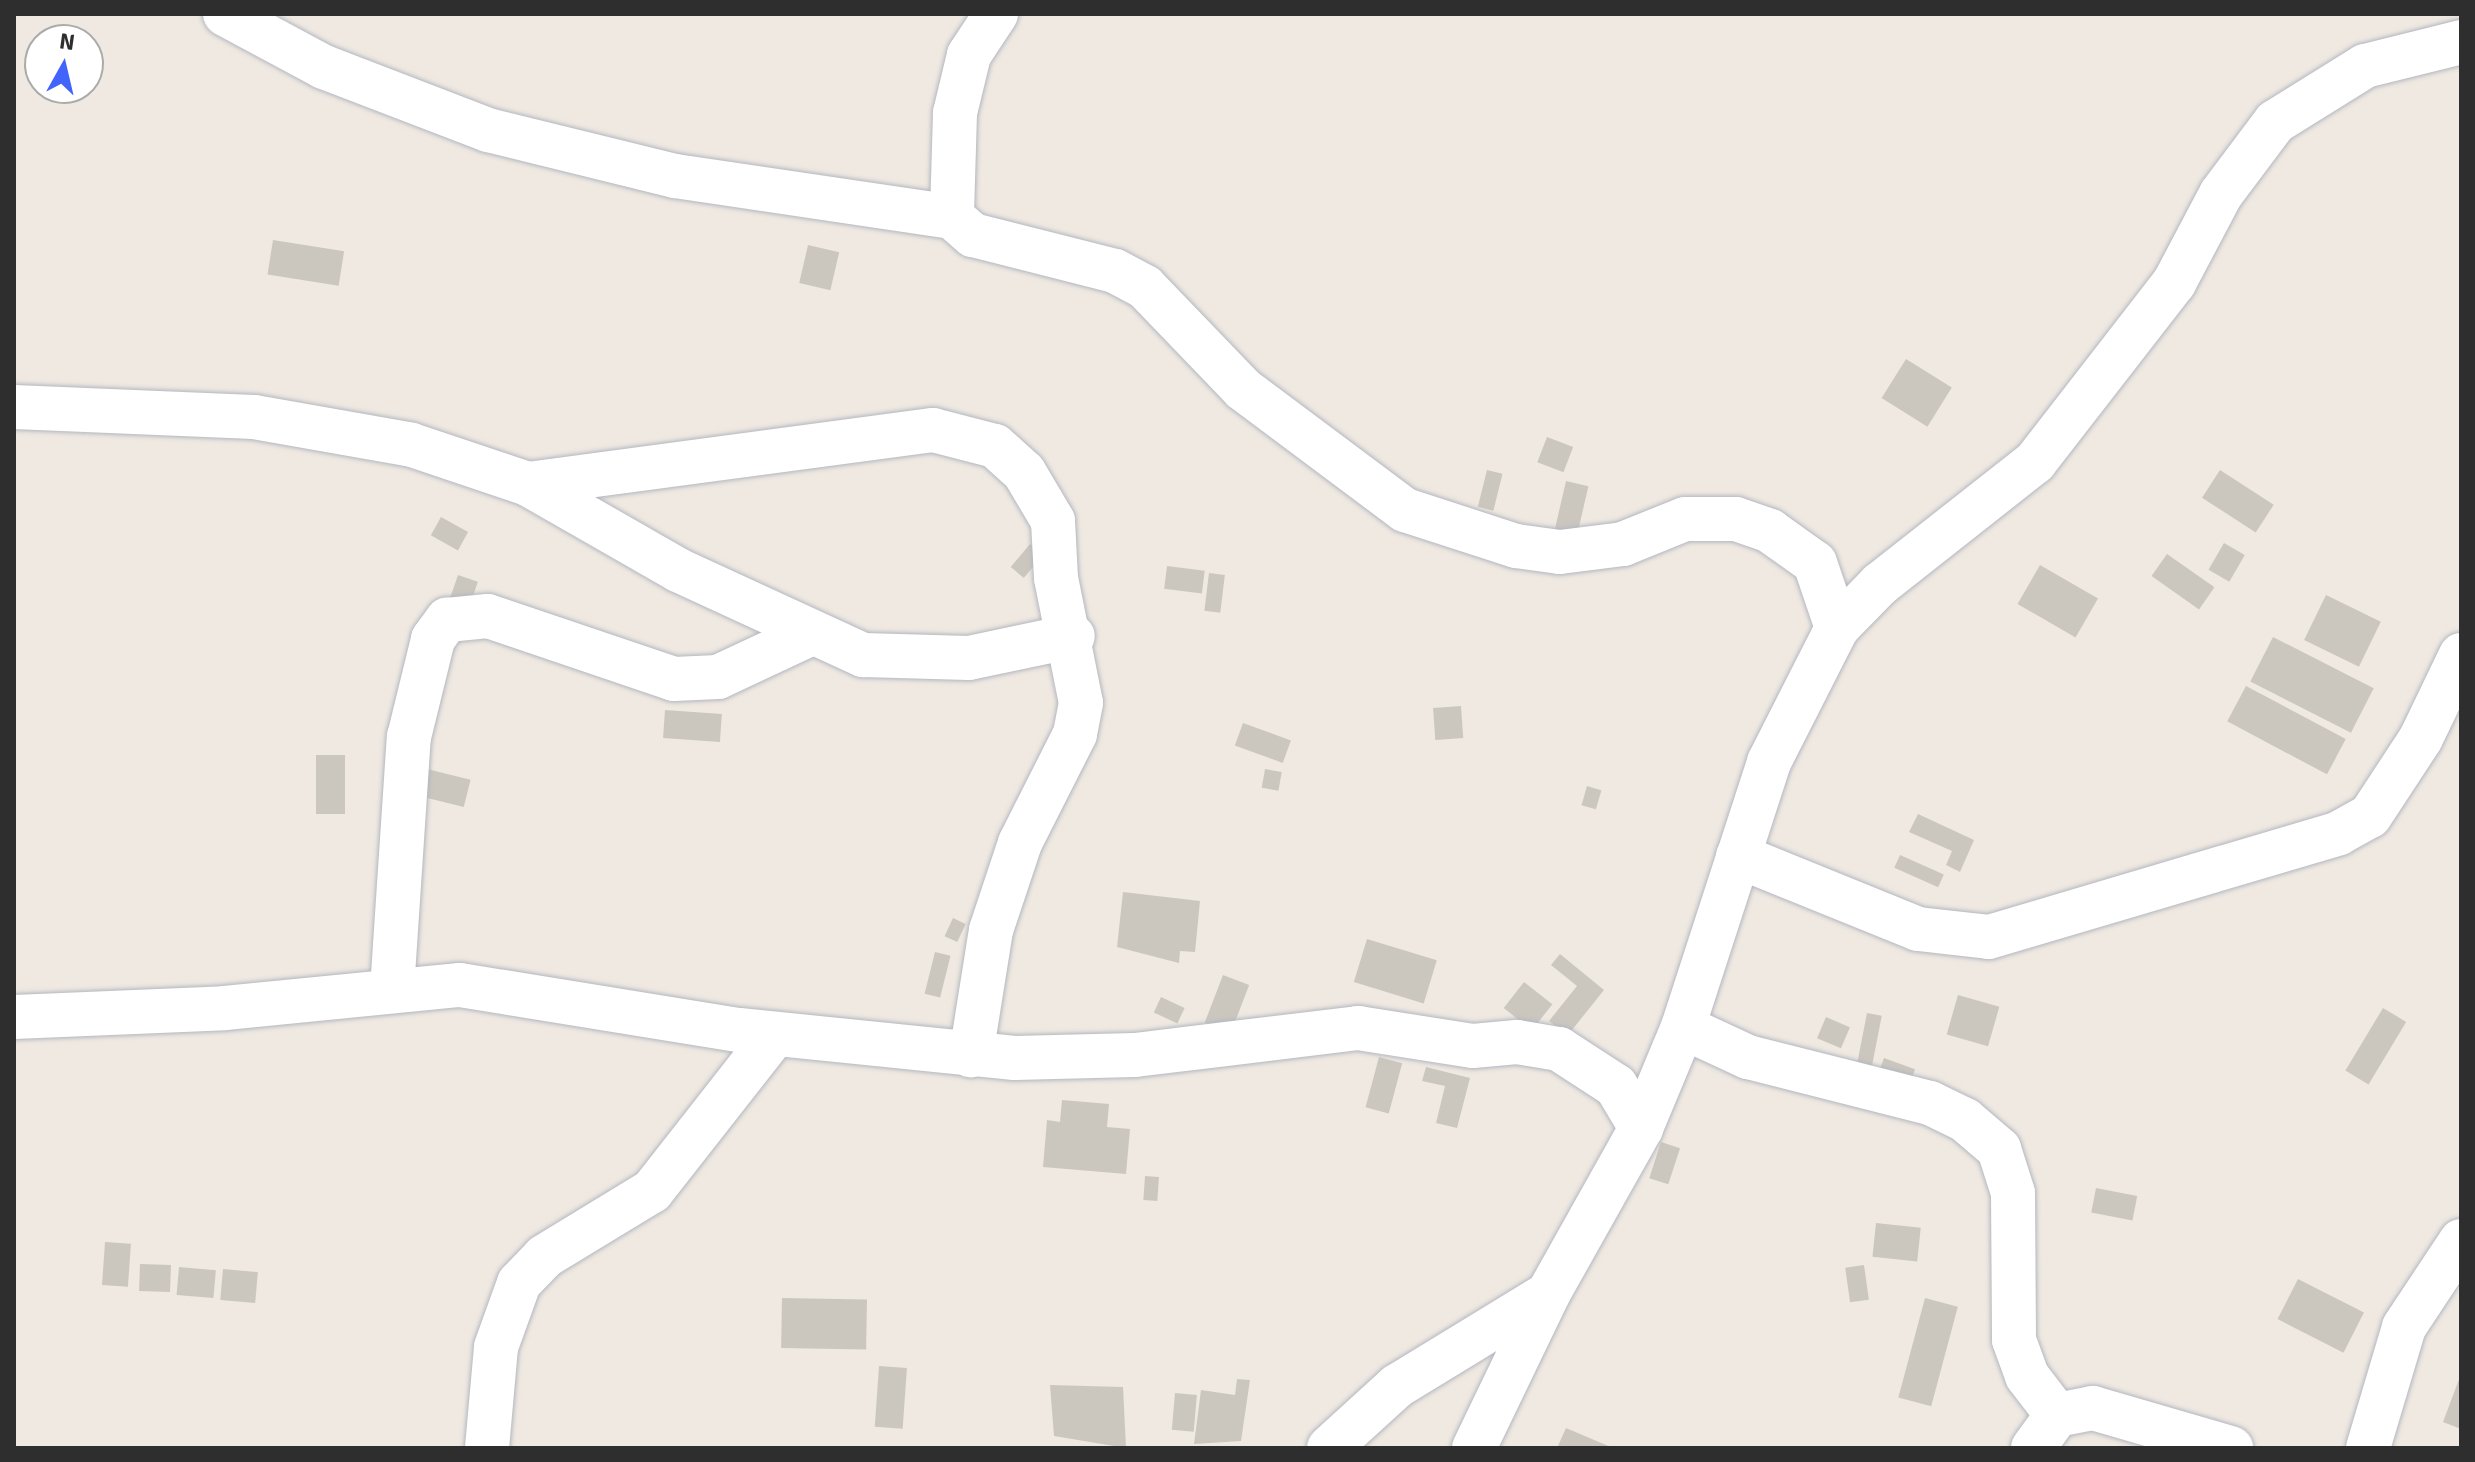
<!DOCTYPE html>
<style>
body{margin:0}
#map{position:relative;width:2475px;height:1462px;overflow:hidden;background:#efe9e1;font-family:Signika,sans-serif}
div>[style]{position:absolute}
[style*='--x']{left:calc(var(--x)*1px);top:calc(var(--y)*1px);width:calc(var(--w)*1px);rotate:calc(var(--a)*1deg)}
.building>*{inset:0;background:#cbc7bf;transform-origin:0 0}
.roads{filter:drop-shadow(0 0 2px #b4b7c1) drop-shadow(0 0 2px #b4b7c1)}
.street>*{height:44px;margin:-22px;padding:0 22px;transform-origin:22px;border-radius:22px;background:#fff}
span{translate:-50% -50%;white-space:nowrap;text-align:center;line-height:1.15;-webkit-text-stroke:7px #fff;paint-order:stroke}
.frame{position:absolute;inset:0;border:16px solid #2e2e2e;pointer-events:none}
.north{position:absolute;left:24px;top:24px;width:80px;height:80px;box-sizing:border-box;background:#fff;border:2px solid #ababab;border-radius:50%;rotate:8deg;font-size:22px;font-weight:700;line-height:32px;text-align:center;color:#2e2e2e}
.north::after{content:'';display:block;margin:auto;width:28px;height:36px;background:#4264fb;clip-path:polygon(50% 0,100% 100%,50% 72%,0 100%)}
</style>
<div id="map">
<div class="building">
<i style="left:273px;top:240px;width:72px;height:35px;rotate:9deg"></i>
<i style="left:808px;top:245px;width:32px;height:39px;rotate:13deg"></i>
<i style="left:1906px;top:359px;width:54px;height:46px;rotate:32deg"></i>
<i style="left:1547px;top:437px;width:28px;height:27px;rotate:21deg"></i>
<i style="left:1487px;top:470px;width:16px;height:38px;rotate:14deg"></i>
<i style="left:2220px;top:470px;width:64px;height:33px;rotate:33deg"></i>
<i style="left:1566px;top:481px;width:23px;height:54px;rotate:13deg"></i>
<i style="left:441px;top:517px;width:31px;height:21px;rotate:29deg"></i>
<i style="left:2224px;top:543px;width:24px;height:31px;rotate:30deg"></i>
<i style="left:1030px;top:544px;width:17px;height:30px;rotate:40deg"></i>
<i style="left:2167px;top:554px;width:58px;height:27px;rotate:35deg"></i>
<i style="left:2040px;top:565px;width:67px;height:45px;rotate:30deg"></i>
<i style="left:1167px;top:566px;width:38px;height:23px;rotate:7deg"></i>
<i style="left:1209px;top:573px;width:16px;height:38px;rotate:7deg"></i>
<i style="left:458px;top:575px;width:21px;height:28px;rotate:19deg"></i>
<i style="left:2326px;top:595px;width:61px;height:50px;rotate:26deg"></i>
<i style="left:2273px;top:637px;width:113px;height:50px;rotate:27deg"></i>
<i style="left:2246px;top:686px;width:113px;height:40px;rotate:28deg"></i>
<i style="left:1461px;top:706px;width:32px;height:28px;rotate:86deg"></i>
<i style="left:665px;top:710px;width:57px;height:28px;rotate:4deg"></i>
<i style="left:1243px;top:723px;width:51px;height:24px;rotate:20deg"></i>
<i style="left:316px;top:755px;width:29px;height:59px"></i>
<i style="left:423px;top:768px;width:49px;height:28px;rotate:14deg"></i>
<i style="left:1265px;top:769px;width:17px;height:19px;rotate:10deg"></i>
<i style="left:1587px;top:786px;width:15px;height:20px;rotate:16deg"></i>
<i style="clip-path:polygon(1918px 814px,1974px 840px,1960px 872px,1946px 865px,1952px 851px,1909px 832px)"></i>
<i style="left:1900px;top:855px;width:48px;height:14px;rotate:24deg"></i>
<i style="clip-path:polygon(1123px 892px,1200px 901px,1195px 952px,1180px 951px,1179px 963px,1117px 947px)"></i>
<i style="left:953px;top:918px;width:14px;height:20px;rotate:25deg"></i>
<i style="left:1367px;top:939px;width:73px;height:45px;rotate:17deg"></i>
<i style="left:935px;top:952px;width:16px;height:43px;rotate:14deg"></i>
<i style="clip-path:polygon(1560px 954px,1604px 990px,1568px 1035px,1549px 1021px,1577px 986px,1551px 965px)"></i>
<i style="left:1223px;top:975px;width:28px;height:51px;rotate:21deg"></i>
<i style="left:1524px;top:982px;width:36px;height:33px;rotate:38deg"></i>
<i style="left:1958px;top:995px;width:43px;height:41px;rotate:16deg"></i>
<i style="left:1161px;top:997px;width:26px;height:17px;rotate:25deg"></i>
<i style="left:2383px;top:1008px;width:27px;height:73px;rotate:31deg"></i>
<i style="left:1867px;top:1013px;width:15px;height:53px;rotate:11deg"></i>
<i style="left:1826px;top:1017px;width:26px;height:23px;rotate:23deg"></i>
<i style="left:1379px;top:1057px;width:24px;height:52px;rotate:15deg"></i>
<i style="left:1884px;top:1058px;width:33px;height:17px;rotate:20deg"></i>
<i style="clip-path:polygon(1426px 1067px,1470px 1078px,1457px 1128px,1436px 1123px,1445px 1086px,1422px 1081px)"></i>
<i style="clip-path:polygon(1062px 1100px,1109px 1104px,1107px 1127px,1130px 1129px,1126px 1174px,1043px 1167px,1047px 1120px,1060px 1122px)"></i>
<i style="left:1661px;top:1142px;width:20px;height:38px;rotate:18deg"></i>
<i style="left:1145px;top:1176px;width:14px;height:24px;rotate:4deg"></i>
<i style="left:2096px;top:1188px;width:42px;height:25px;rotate:11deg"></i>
<i style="left:1876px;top:1223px;width:45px;height:34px;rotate:6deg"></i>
<i style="left:105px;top:1242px;width:26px;height:43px;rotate:4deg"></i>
<i style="left:140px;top:1264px;width:31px;height:27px;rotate:2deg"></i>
<i style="left:1864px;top:1265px;width:35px;height:19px;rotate:82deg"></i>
<i style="left:179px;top:1267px;width:37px;height:28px;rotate:5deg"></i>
<i style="left:223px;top:1269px;width:35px;height:31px;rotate:5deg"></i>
<i style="left:2298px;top:1279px;width:74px;height:45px;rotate:27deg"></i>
<i style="left:782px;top:1298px;width:85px;height:50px;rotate:1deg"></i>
<i style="left:1925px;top:1298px;width:34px;height:103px;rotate:15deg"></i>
<i style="left:879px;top:1366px;width:28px;height:61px;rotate:4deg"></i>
<i style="clip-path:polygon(2461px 1374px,2461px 1429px,2443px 1422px)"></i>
<i style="clip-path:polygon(1237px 1379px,1250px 1380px,1241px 1441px,1194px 1444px,1201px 1390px,1235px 1395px)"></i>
<i style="clip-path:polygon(1050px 1385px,1123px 1387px,1126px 1448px,1054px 1436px)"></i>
<i style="left:1175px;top:1393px;width:22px;height:37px;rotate:5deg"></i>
<i style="clip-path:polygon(1566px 1428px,1613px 1448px,1557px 1448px)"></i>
</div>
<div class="roads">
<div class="street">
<i style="--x:225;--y:14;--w:112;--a:28.2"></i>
<i style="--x:324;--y:67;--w:176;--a:21"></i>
<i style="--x:488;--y:130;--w:193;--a:13.8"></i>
<i style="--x:675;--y:176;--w:280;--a:8.4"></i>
<i style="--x:996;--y:14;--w:49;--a:123.4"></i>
<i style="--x:969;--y:55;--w:60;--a:103.6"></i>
<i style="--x:955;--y:113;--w:104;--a:91.7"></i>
<i style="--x:952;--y:217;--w:28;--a:41"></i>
<i style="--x:973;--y:235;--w:146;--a:14.2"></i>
<i style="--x:1115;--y:271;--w:34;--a:28"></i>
<i style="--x:1145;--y:287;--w:141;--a:46.1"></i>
<i style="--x:1243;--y:389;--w:202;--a:36.8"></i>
<i style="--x:1405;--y:510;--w:117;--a:18"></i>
<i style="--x:1516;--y:546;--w:44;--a:7.8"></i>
<i style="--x:1560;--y:552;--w:64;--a:-7.2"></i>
<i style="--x:1623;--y:544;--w:67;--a:-22"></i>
<i style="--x:1685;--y:519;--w:51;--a:0"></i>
<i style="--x:1736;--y:519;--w:36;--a:19"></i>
<i style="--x:1770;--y:531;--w:55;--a:35.4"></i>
<i style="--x:1815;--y:563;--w:69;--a:71.3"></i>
<i style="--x:14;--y:407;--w:240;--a:2.4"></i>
<i style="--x:254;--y:417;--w:160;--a:10"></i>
<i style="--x:412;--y:445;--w:122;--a:18.6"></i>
<i style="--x:528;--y:484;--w:173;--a:29.8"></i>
<i style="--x:678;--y:570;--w:204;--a:24.7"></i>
<i style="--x:863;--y:655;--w:106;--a:1.6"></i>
<i style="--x:969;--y:658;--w:106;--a:-11.9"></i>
<i style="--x:528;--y:484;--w:409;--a:-7.6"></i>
<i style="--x:933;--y:430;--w:64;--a:14.5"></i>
<i style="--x:995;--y:446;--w:39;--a:42"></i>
<i style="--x:1024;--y:472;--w:57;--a:59.4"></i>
<i style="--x:1053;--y:521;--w:57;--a:87"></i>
<i style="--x:1056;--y:578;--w:127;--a:78.7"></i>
<i style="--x:1081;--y:703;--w:32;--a:101"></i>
<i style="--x:1075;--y:734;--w:122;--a:116.8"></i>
<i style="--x:1020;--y:843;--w:92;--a:108.4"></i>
<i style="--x:991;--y:930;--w:127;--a:99.1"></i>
<i style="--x:1738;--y:856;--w:194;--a:22.1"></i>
<i style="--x:1918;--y:929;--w:71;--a:6.4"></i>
<i style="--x:1989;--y:937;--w:365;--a:-16.5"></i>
<i style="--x:2339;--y:833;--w:35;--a:-29"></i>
<i style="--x:2370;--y:816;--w:93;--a:-56.8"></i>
<i style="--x:2421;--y:738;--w:92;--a:-64.3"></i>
<i style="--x:392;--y:990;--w:254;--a:-86.2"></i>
<i style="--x:409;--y:737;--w:101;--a:-76.2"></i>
<i style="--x:433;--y:639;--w:24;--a:-54"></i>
<i style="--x:447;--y:620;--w:41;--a:-5.6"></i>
<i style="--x:488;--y:616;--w:196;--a:18.7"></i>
<i style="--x:674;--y:679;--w:44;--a:-2.6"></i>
<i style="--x:718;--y:677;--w:99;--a:-25"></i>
<i style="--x:14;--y:1017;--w:211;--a:-2.4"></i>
<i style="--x:225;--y:1008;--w:236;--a:-5.6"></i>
<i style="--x:460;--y:985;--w:283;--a:9.2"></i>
<i style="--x:739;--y:1030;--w:277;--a:5.8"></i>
<i style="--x:1015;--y:1058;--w:120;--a:-1.4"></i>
<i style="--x:1135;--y:1055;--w:225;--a:-6.9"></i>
<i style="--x:1358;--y:1028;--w:116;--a:8.9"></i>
<i style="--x:1473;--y:1046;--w:44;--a:-5.2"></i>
<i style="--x:1517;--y:1042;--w:43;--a:9.5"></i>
<i style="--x:1559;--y:1049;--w:68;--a:33"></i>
<i style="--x:1616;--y:1086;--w:49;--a:59.2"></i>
<i style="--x:1683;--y:1027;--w:72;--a:24.8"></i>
<i style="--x:1748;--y:1057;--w:188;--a:14.2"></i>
<i style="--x:1930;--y:1103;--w:39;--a:26"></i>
<i style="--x:1965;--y:1120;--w:45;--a:40.5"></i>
<i style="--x:1999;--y:1149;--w:46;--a:72.3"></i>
<i style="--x:2013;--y:1193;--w:147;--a:89.6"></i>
<i style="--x:2014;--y:1340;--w:38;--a:70"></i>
<i style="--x:2027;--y:1376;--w:49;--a:52.4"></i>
<i style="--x:487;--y:1448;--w:101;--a:-84.9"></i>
<i style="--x:496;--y:1347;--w:68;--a:-70.2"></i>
<i style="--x:519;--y:1283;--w:37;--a:-46"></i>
<i style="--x:545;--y:1256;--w:125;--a:-31.3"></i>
<i style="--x:652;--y:1191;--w:199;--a:-51.9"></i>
<i style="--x:1329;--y:1448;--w:92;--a:-42.4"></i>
<i style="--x:1397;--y:1386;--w:177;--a:-31.4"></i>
<i style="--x:1474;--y:1448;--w:171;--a:-64.3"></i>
<i style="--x:1548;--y:1294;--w:190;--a:-60.7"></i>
<i style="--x:1641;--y:1128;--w:109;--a:-67.4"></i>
<i style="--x:1683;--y:1027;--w:279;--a:-72"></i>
<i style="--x:1769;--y:762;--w:150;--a:-63.1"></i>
<i style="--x:1837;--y:628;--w:62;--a:-45.7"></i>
<i style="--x:1880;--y:584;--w:197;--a:-38.2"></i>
<i style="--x:2035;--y:462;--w:227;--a:-52.2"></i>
<i style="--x:2174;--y:283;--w:101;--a:-62.2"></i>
<i style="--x:2221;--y:194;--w:90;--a:-53.1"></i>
<i style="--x:2275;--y:122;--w:106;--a:-31.9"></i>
<i style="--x:2365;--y:66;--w:99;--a:-14"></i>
<i style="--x:2033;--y:1448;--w:41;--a:-54"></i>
<i style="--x:2057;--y:1415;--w:37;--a:-11"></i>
<i style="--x:2093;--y:1408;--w:144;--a:16.2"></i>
<i style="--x:2368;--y:1448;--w:126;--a:-73.4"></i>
<i style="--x:2404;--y:1327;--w:103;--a:-56.5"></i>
</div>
</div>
<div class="frame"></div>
<div class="north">N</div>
</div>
